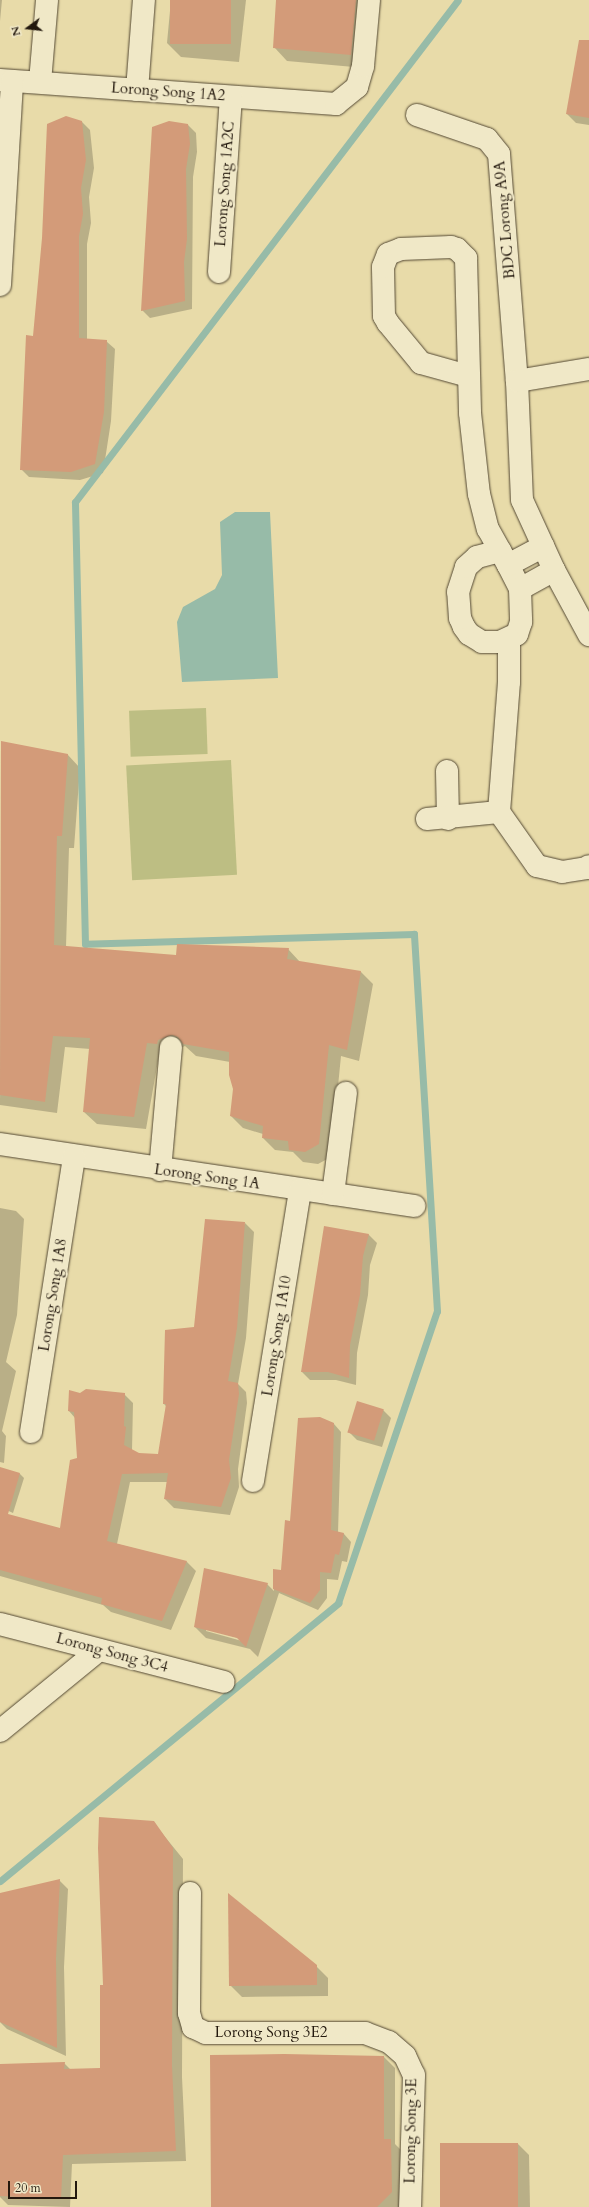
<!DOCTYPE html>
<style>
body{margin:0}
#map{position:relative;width:589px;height:2207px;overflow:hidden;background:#e8dba9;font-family:Cardo,serif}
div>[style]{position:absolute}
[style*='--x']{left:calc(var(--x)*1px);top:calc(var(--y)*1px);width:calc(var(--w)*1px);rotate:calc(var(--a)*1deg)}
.green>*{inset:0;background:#bdbe83;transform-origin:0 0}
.water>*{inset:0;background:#97bba8}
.shadow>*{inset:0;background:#0003}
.stream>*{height:7px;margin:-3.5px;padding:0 3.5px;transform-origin:3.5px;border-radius:3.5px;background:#97bba8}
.building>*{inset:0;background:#d39b79;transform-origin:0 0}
.roads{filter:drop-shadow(0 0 1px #544934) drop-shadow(0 0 1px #544934)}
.minor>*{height:22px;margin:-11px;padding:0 11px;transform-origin:11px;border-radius:11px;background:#f0e8c7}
span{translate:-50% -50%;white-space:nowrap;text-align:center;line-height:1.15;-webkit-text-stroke:4px #f0e8c7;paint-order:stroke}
.street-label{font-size:15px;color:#23180d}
.north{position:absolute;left:8px;top:8px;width:40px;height:40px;-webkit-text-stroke:3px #f0e8c7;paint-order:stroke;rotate:255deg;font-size:11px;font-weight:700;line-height:16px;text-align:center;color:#23180d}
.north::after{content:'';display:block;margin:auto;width:14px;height:18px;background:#23180d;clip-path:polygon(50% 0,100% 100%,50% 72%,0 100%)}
.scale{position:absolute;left:8px;top:2181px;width:69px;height:18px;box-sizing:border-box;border:2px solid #23180d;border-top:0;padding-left:5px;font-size:12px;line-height:14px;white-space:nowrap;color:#23180d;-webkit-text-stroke:3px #f0e8c7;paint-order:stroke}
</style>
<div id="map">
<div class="green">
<i style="left:206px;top:708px;width:46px;height:77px;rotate:88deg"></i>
<i style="left:231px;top:760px;width:115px;height:105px;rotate:87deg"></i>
</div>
<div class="water">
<i style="clip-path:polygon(235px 512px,270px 512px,278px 678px,182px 682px,177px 622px,183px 607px,215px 589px,222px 575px,220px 522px)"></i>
</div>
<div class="shadow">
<i style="clip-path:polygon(0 0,2px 0,0 21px)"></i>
<i style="clip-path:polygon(171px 0,246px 0,239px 62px,181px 57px,167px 43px)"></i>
<i style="clip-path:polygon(277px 0,370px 0,365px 68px,287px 61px,274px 47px)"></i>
<i style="clip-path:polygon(589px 66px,589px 125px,576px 123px,567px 114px)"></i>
<i style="clip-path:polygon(82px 122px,90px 130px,94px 168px,89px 197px,91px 223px,87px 244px,87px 340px,106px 341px,115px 349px,111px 421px,103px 473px,80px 480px,29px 477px,21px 469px,34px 337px)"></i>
<i style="clip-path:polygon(188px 125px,196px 133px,197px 152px,193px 177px,192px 309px,150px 318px,142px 310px)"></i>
<i style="clip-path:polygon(2px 743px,68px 755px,80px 768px,74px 848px,69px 848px,66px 947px,177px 956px,288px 949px,300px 962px,361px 972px,373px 984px,359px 1061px,341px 1056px,331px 1157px,318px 1164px,303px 1162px,293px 1152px,275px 1150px,263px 1138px,263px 1134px,243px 1128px,231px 1116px,234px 1089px,230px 1062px,196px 1056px,185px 1046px,170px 1052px,169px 1056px,159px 1055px,146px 1129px,97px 1124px,84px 1112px,90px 1049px,65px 1047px,57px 1113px,0 1105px)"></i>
<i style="clip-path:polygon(0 1208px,16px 1211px,24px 1219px,17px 1315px,6px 1362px,16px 1371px,2px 1431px,6px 1436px,4px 1463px,0 1462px)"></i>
<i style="clip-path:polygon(245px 1223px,254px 1232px,246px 1338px,238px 1384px,246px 1392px,247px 1403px,238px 1469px,239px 1487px,230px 1515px,174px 1508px,165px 1499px,167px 1482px,130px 1482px,117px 1544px,187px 1562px,196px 1571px,171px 1630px,111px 1612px,103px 1605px,0 1576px,0 1528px,61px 1529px,78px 1459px,75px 1418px,69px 1411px,81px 1394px,124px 1394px,133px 1403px,132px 1451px,138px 1454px,159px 1455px,167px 1407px,164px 1404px,195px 1328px)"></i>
<i style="clip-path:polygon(325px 1227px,369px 1235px,377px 1243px,370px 1265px,368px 1295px,357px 1353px,356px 1385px,336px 1380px,310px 1380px,302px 1372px)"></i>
<i style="clip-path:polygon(383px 1410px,391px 1418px,382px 1447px,357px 1440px,349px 1432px)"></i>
<i style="clip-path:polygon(evenodd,334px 1424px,341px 1432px,338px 1533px,344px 1534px,351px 1542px,347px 1562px,342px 1561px,338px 1580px,327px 1579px,327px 1598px,318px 1610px,279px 1593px,258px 1657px,250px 1649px,206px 1638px,195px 1627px,267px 1584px,274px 1591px,274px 1570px,282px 1571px,291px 1523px,334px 1424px,206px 1629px,242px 1639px,242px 1641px,206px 1631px,206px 1629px)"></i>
<i style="clip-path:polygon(0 1468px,20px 1474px,24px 1478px,13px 1513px,0 1507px)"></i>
<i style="clip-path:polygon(153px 1822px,183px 1859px,182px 2077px,186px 2161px,72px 2164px,70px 2207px,8px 2205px,0 2197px,0 2065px,64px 2063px,71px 2070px,101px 2069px)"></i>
<i style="clip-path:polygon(59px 1880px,68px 1889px,64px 1967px,66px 2056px,7px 2029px,0 2022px,0 1894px)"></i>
<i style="clip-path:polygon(316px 1966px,328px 1978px,328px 1996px,242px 1997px,230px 1985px)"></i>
<i style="clip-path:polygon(384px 2057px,395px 2068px,395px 2144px,402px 2151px,400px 2207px,212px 2207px)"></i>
<i style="clip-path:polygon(518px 2144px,529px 2155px,530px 2207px,441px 2207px)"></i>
</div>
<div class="stream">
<i style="--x:0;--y:1881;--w:438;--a:-39.4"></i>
<i style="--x:338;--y:1603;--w:308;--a:-71.3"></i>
<i style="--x:437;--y:1311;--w:378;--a:-93.5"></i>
<i style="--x:414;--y:934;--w:329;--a:178.3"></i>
<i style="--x:85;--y:944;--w:442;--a:-91.3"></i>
<i style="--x:75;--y:502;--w:631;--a:-52.66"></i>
</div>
<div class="building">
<i style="left:170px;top:0;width:61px;height:44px"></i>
<i style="clip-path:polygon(276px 0,356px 0,351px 55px,273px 48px)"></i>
<i style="clip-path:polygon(579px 40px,589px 40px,589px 118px,566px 114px)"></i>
<i style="clip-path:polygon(66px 116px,82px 121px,86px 160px,81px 188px,83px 214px,79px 236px,79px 338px,107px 340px,104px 412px,95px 464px,71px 472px,20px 470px,26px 335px,33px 336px,42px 238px,47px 124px)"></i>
<i style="clip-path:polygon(169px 121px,188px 124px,190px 144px,186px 169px,187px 239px,184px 262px,185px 301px,141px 311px,152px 127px)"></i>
<i style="clip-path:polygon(1px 741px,68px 754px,62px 836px,57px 836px,54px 945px,176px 955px,177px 944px,289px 948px,287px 959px,361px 971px,347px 1050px,329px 1045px,319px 1144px,305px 1152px,289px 1150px,288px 1141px,262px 1138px,263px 1126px,230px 1116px,233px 1089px,229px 1075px,229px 1052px,183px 1044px,178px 1037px,172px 1035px,158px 1040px,157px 1044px,147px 1043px,134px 1117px,83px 1112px,90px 1038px,53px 1036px,45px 1102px,0 1095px)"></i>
<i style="clip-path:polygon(205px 1219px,245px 1222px,237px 1328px,228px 1381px,238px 1383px,239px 1394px,229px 1460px,231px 1478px,221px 1507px,164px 1499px,168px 1473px,122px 1474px,107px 1541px,187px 1561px,162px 1621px,101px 1604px,102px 1598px,0 1570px,0 1467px,20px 1473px,8px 1514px,60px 1528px,70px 1460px,77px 1458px,74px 1412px,68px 1411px,69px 1390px,80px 1393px,86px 1389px,125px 1393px,124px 1426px,126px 1427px,124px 1445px,139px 1453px,158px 1454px,166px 1404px,163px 1404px,165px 1330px,194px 1327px)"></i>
<i style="clip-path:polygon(324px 1226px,369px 1234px,363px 1256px,360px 1295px,350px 1345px,349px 1378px,328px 1372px,301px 1372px)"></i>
<i style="left:357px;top:1401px;width:28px;height:33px;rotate:17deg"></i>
<i style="clip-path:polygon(320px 1417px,334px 1423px,331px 1530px,344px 1533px,339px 1555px,335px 1554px,331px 1573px,320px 1572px,320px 1590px,310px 1603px,273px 1589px,273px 1569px,281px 1570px,285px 1520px,290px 1521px,298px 1418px)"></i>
<i style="clip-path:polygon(204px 1568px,268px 1583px,246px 1647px,237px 1638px,194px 1627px)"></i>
<i style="clip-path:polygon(99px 1817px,154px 1821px,173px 1848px,172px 2066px,176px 2151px,63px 2155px,61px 2199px,0 2196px,0 2064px,65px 2062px,64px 2069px,100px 2068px,100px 1985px,103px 1985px,98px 1848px)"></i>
<i style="clip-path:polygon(60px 1879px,56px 1958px,57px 2048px,0 2022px,0 1893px)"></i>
<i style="clip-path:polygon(228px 1893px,317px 1965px,317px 1985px,229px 1986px)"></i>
<i style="clip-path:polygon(284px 2054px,384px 2056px,384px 2139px,391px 2139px,392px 2192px,377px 2207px,211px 2207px,210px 2055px)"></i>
<i style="left:440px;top:2143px;width:78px;height:64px"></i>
</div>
<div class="roads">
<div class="minor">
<i style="--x:0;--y:80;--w:337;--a:4.1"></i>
<i style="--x:336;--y:104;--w:27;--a:-39"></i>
<i style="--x:357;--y:87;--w:22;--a:-74"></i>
<i style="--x:363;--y:66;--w:66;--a:-84.8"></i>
<i style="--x:40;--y:82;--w:82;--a:-85.1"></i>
<i style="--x:137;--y:90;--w:90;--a:-85.6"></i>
<i style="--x:417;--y:115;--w:74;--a:18.9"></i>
<i style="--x:487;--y:139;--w:19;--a:51"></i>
<i style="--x:499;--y:154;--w:228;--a:85.5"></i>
<i style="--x:517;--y:381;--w:119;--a:87.6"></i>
<i style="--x:522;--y:500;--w:77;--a:65.4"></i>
<i style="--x:554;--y:570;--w:74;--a:61.7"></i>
<i style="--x:219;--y:272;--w:175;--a:-86.1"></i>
<i style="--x:0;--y:285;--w:204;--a:-86.6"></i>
<i style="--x:468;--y:376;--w:49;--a:-164.5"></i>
<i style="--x:421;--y:363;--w:52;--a:-129.5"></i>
<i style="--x:388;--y:323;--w:8;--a:-120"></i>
<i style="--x:384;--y:316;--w:49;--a:-91.2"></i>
<i style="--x:383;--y:267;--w:14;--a:-69"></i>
<i style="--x:388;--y:254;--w:14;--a:-21"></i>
<i style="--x:401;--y:249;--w:50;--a:-2.3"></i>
<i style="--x:451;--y:247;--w:6;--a:18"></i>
<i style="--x:457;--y:249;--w:13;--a:45"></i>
<i style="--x:466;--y:258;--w:155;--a:88.5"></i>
<i style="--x:470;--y:413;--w:81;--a:83.7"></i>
<i style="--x:479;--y:494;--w:36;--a:76"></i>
<i style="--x:488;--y:529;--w:41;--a:60.9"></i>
<i style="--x:508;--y:565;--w:27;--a:63"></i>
<i style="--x:520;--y:589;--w:33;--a:88"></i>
<i style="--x:521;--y:622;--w:13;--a:108"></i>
<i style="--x:517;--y:634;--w:19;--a:155"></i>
<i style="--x:500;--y:642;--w:18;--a:180"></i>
<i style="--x:482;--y:642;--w:15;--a:-148"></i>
<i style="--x:469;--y:634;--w:9;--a:-126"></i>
<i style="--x:464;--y:627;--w:10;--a:-114"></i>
<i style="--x:460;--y:618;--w:26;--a:-94"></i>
<i style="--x:458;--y:592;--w:26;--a:-72"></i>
<i style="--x:466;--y:567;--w:15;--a:-42"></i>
<i style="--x:477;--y:557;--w:24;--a:-15"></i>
<i style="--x:517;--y:381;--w:73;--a:-9.5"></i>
<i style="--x:508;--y:565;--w:40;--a:-28"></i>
<i style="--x:520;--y:589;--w:39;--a:-29"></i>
<i style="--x:447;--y:771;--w:48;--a:88.8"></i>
<i style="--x:499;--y:812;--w:66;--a:54.9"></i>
<i style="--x:537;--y:866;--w:26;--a:13"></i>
<i style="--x:562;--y:872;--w:26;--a:-9"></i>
<i style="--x:588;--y:868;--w:2;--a:-63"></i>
<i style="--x:427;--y:819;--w:72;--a:-5.6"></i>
<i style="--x:499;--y:812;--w:130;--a:-85.6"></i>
<i style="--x:509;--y:682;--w:42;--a:-90"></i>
<i style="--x:0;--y:1144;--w:419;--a:8.5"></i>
<i style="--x:160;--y:1170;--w:123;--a:-84.9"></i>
<i style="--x:333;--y:1194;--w:102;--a:-82.7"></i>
<i style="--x:31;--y:1432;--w:278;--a:-81.1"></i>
<i style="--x:253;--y:1481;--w:295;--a:-80.8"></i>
<i style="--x:0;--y:1624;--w:231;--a:14.5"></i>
<i style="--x:0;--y:1731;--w:128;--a:-39.3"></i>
<i style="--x:190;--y:1893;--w:120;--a:90.5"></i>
<i style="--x:189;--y:2013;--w:15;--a:74"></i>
<i style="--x:193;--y:2027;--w:14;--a:25"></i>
<i style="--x:206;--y:2033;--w:159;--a:0"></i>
<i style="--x:365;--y:2033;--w:26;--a:21"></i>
<i style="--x:389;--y:2042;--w:21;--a:41"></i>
<i style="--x:405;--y:2056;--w:21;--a:65"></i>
<i style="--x:414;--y:2075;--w:132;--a:91.7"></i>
</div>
</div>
<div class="street-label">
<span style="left:168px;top:92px;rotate:4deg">Lorong Song 1A2</span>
<span style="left:225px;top:184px;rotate:-86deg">Lorong Song 1A2C</span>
<span style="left:505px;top:220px;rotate:-95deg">BDC Lorong A9A</span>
<span style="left:207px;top:1177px;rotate:8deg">Lorong Song 1A</span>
<span style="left:53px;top:1295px;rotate:-81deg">Lorong Song 1A8</span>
<span style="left:277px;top:1336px;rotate:-81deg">Lorong Song 1A10</span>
<span style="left:112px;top:1653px;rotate:15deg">Lorong Song 3C4</span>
<span style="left:271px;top:2033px">Lorong Song 3E2</span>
<span style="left:411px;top:2131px;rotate:-89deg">Lorong Song 3E</span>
</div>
<div class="north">N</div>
<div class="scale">20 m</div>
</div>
